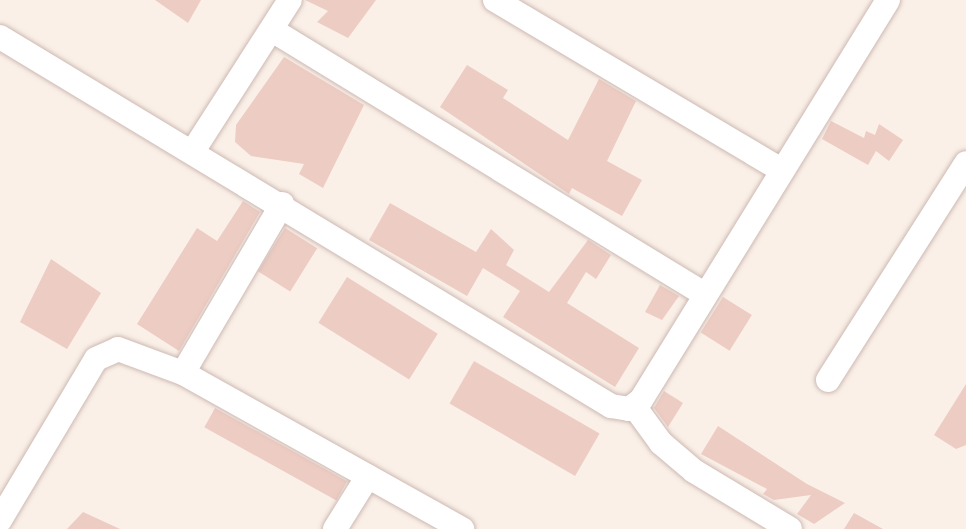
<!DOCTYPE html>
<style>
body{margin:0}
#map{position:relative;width:966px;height:529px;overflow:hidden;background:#faf0e8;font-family:"Asap Condensed",sans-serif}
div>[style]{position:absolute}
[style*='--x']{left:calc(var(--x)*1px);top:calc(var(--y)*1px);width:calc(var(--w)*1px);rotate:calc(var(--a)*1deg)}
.building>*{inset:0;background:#edccc3;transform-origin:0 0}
.roads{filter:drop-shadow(0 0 2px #cdb9b2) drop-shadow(0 0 2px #cdb9b2)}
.minor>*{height:24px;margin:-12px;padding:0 12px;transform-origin:12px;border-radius:12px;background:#fff}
span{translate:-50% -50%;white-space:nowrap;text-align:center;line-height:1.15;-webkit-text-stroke:5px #fdf5ee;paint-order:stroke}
</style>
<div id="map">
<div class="building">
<i style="clip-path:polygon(155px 0,201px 0,188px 23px)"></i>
<i style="clip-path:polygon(305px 0,376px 0,348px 38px,317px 22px,328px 11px)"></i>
<i style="clip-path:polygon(284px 57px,364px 105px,323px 188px,299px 174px,304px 164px,251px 156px,235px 142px,236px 125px)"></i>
<i style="clip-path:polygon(467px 65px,508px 90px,503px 98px,568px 140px,599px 79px,636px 101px,607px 161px,642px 180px,622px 216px,572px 188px,569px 194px,440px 107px)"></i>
<i style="clip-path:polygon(831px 121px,864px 138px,866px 131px,875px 135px,879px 124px,903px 140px,889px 161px,876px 151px,868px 165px,822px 139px)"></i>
<i style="clip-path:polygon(243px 201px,260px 212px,179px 351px,137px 324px,197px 228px,217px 241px)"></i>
<i style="clip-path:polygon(390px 203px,476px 252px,491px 229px,514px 250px,506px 265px,549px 292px,588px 240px,611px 255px,596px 279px,586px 272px,567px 303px,639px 348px,615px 387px,503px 317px,520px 291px,483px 268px,467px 296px,369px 240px)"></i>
<i style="left:285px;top:228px;width:38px;height:51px;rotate:32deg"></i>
<i style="clip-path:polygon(51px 259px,101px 293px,67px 349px,20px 322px)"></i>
<i style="left:347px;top:277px;width:107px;height:54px;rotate:32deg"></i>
<i style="clip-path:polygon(660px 285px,679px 296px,662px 320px,645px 312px)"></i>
<i style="left:723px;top:297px;width:34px;height:42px;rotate:32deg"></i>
<i style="left:474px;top:361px;width:145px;height:49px;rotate:30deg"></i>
<i style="clip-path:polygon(966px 384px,966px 445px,956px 449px,934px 435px)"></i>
<i style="clip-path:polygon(664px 391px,683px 403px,668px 427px,654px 408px)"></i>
<i style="left:215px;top:408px;width:151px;height:22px;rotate:29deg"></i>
<i style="clip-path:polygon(718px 426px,807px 484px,845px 503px,814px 524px,797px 514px,811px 495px,774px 500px,763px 494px,767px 489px,701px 454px)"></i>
<i style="clip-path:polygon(83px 512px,120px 529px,67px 529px)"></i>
<i style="clip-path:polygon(854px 513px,883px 529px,844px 529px)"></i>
</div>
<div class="roads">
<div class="minor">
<i style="--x:495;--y:0;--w:333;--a:30.7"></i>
<i style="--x:272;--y:30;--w:506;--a:31.43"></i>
<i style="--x:0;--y:37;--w:714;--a:31.13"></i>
<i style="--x:611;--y:406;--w:18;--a:9"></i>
<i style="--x:629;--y:409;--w:15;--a:-37"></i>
<i style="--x:641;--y:400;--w:470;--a:-58.3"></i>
<i style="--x:193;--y:151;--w:179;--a:-57.3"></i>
<i style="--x:183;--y:373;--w:196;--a:-59.6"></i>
<i style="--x:828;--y:380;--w:257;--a:-57.5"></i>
<i style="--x:634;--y:406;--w:46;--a:53.9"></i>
<i style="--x:661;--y:443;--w:43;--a:40.3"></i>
<i style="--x:694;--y:471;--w:112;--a:31.1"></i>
<i style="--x:0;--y:520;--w:187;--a:-59.2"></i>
<i style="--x:96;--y:359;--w:24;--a:-24"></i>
<i style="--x:118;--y:349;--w:69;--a:20.3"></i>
<i style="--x:183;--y:373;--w:320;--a:29.2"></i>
<i style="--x:335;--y:529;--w:62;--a:-58.1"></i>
</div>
</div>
</div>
